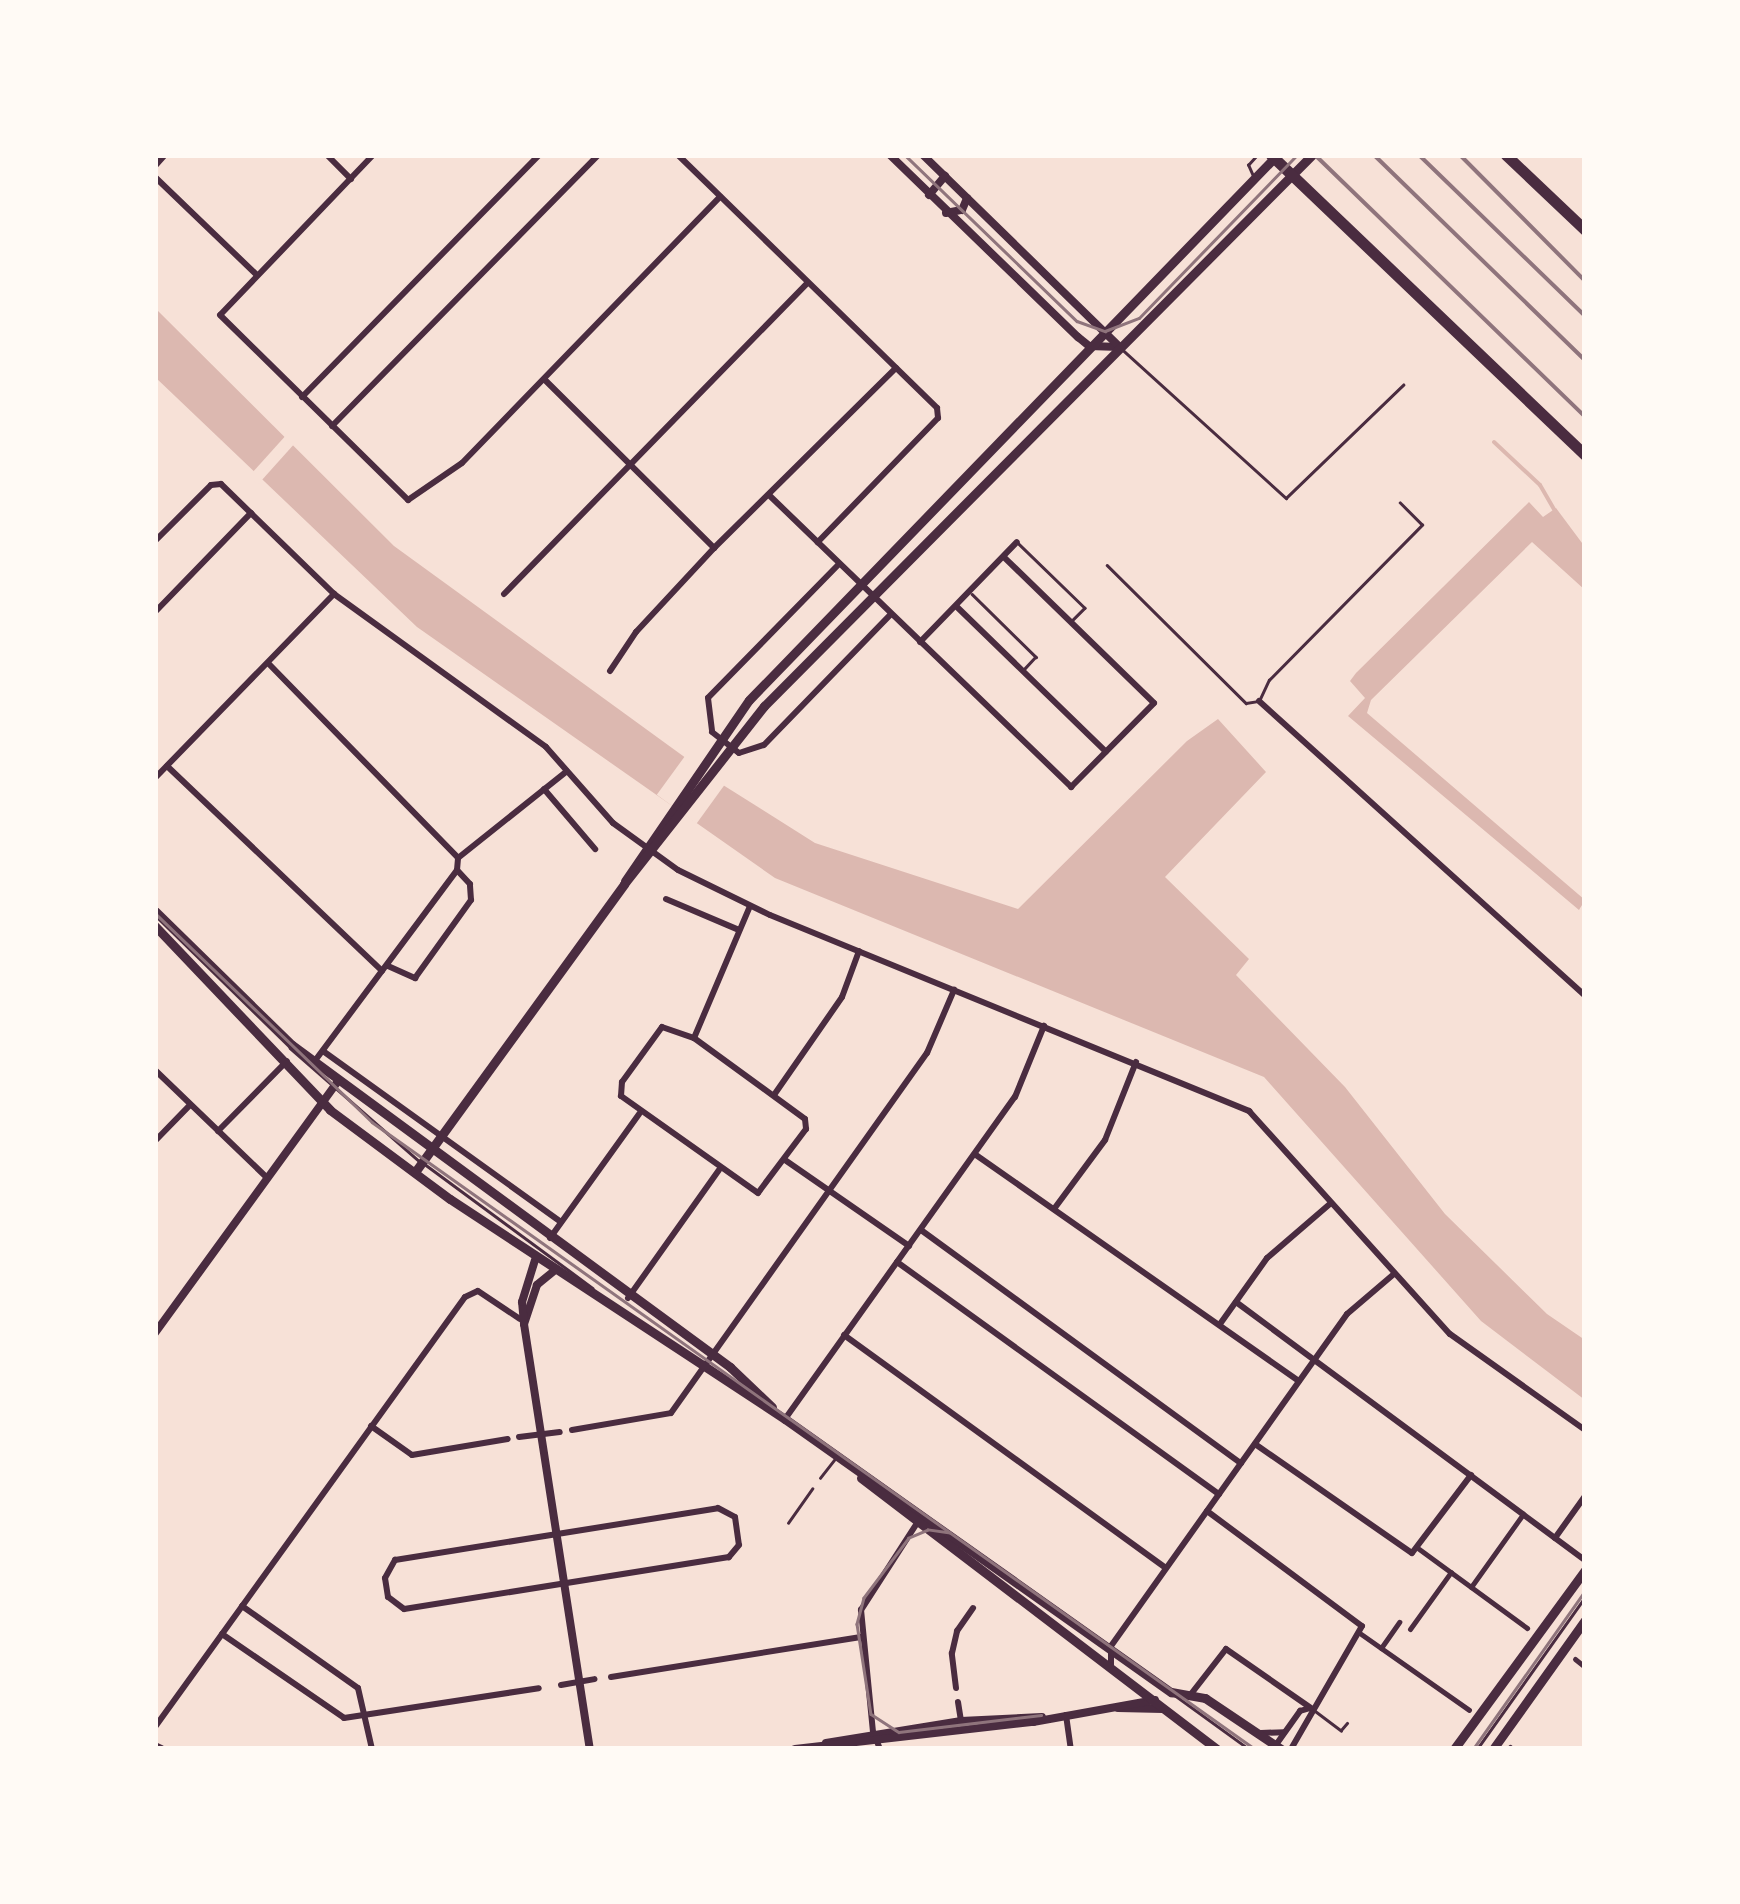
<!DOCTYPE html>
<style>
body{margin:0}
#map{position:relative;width:1740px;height:1904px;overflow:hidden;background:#f7e1d7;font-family:"Alegreya Sans",sans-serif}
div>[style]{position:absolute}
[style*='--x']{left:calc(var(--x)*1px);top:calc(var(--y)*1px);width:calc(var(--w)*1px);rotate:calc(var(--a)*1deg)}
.water>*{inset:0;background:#dcb8b0}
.pier>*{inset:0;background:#f7e1d7;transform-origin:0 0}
.stream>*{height:4px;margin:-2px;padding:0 2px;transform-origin:2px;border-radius:2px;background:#dcb8b0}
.service>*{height:2.5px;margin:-1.25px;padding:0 1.25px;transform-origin:1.25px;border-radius:1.25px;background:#4a2c40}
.pedestrian>*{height:5px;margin:-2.5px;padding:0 2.5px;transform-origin:2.5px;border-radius:2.5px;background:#4a2c40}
.minor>*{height:6px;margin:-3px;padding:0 3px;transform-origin:3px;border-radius:3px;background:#4a2c40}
.tertiary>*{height:8px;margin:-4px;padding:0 4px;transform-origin:4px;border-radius:4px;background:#4a2c40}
.secondary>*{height:9px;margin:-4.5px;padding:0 4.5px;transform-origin:4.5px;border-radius:4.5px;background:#4a2c40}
.motorway>*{height:11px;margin:-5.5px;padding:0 5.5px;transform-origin:5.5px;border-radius:5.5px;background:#4a2c40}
.tram>*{height:2.5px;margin:-1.25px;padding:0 1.25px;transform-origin:1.25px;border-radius:1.25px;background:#8f747c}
.rail>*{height:4px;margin:-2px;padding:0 2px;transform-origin:2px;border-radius:2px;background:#8f747c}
span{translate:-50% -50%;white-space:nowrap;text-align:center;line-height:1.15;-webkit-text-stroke:10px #fffaf5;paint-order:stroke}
.frame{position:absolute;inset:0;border:158px solid #fffaf5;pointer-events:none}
</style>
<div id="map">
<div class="water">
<i style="clip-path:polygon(155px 308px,394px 546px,723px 785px,815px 843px,1018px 909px,1187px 741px,1218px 719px,1266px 772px,1165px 877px,1249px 959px,1236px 975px,1345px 1087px,1445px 1214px,1547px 1314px,1585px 1340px,1585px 1400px,1481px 1321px,1264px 1077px,775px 878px,417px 627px,155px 377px)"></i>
<i style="clip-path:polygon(1529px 502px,1543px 517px,1556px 508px,1585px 547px,1585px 590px,1532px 542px,1371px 700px,1367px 713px,1585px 900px,1579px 910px,1348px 716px,1365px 698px,1350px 681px,1356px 673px)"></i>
</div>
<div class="pier">
<i style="left:288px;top:433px;width:12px;height:58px;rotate:42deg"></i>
<i style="left:685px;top:756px;width:49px;height:48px;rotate:36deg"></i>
</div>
<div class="stream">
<i style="--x:1494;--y:442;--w:63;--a:43.1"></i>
<i style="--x:1540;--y:485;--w:32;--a:60"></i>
</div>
<div class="service">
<i style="--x:1253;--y:176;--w:12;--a:-114"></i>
<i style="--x:1248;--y:165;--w:13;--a:-48"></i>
<i style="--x:1124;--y:351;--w:219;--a:42.2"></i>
<i style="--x:1286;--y:498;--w:163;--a:-44"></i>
<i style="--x:1018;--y:543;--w:93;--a:44.1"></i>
<i style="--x:1085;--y:608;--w:20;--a:135"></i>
<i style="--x:1107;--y:565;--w:196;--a:44.8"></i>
<i style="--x:1246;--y:703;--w:13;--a:-9"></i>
<i style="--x:1259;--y:701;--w:23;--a:-65"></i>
<i style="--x:1269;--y:680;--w:218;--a:-45.4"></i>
<i style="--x:1422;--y:525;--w:31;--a:-135"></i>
<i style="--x:972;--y:594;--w:90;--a:44.5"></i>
<i style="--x:1036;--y:657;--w:16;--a:133"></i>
<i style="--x:290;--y:1048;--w:171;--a:41.2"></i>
<i style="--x:426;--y:1165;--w:207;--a:36.4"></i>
<i style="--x:820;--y:1478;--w:23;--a:-52"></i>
<i style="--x:788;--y:1523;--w:42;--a:-54.8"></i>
<i style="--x:1176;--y:1696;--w:90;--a:36"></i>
<i style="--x:1314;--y:1710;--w:34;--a:37"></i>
<i style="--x:1341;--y:1730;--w:9;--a:-49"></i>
<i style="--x:1477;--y:1749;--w:186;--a:-54.6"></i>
</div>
<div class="pedestrian">
<i style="--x:1419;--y:1549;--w:134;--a:36.2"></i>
<i style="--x:1471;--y:1587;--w:90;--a:-54.5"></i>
<i style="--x:1410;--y:1629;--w:70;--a:-54.3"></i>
<i style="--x:1361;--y:1634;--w:132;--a:35.1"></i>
<i style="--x:1381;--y:1648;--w:32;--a:-55"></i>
<i style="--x:1575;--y:1659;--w:13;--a:39"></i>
<i style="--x:1510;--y:1747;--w:3;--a:45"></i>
</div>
<div class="minor">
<i style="--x:327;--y:155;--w:34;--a:45"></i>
<i style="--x:373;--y:155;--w:221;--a:133.7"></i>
<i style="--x:220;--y:315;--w:264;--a:44.5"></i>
<i style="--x:408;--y:500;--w:65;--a:-34.4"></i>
<i style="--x:462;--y:463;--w:371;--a:-45.9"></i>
<i style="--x:678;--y:155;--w:362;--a:44.3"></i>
<i style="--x:937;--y:408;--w:10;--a:84"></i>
<i style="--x:938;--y:418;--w:173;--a:134.1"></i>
<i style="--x:155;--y:166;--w:15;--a:-48"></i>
<i style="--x:155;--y:177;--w:141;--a:43.9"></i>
<i style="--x:544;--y:379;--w:240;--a:44.8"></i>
<i style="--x:302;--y:397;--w:339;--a:-45.6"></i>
<i style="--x:332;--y:426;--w:380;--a:-45.5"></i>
<i style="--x:770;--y:496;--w:419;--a:44"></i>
<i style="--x:1071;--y:787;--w:118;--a:-45.3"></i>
<i style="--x:1154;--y:703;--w:209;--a:-135.8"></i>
<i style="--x:155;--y:541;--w:79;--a:-45"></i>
<i style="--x:211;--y:485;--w:10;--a:-6"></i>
<i style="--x:221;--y:484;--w:158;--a:44.2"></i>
<i style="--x:334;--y:594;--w:261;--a:35.8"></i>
<i style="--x:546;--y:747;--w:101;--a:48.6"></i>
<i style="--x:613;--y:823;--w:80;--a:35.9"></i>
<i style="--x:678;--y:870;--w:102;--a:26.1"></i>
<i style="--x:770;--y:915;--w:518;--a:22.25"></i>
<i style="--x:1249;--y:1111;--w:300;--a:48"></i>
<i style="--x:1450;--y:1334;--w:166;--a:35.4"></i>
<i style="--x:839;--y:564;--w:187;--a:134.4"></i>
<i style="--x:708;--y:698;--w:34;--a:83"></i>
<i style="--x:712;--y:732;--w:34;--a:38"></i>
<i style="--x:739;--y:753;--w:26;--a:-18"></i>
<i style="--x:764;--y:745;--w:182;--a:-45.9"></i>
<i style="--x:504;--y:594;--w:435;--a:-45.7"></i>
<i style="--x:956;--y:606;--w:209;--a:44.2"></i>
<i style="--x:155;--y:612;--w:138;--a:-45.9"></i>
<i style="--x:920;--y:642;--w:139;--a:-45.9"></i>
<i style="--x:268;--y:663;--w:272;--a:45.7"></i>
<i style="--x:610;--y:671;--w:47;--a:-56.3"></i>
<i style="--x:636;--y:632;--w:115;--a:-47.1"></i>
<i style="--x:714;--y:548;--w:256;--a:-44.7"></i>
<i style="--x:1259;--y:701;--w:440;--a:42.1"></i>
<i style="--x:167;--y:766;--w:297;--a:43.6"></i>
<i style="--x:155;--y:778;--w:257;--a:-45.8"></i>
<i style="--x:544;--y:789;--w:79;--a:49.6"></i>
<i style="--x:666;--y:899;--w:79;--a:23"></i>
<i style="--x:388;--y:966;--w:30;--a:24"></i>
<i style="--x:415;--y:978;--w:96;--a:-54.3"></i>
<i style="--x:471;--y:900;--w:16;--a:-94"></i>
<i style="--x:470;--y:884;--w:19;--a:-133"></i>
<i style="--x:662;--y:1027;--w:34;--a:19"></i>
<i style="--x:694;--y:1038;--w:137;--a:36.1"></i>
<i style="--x:805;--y:1119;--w:10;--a:84"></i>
<i style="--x:806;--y:1129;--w:80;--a:126.9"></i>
<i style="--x:758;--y:1193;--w:168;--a:-144.7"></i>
<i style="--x:621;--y:1096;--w:14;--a:-86"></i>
<i style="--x:622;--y:1082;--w:68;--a:-54"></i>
<i style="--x:694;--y:1038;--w:143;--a:-67"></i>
<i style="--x:323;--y:1051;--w:293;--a:35.7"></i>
<i style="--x:314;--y:1062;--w:239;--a:-53.3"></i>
<i style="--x:457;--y:870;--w:12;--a:-85"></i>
<i style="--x:458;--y:858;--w:139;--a:-38.6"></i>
<i style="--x:155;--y:1070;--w:154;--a:43.9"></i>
<i style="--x:774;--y:1095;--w:119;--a:-55.2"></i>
<i style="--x:842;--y:997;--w:49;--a:-69.7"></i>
<i style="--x:218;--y:1131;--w:98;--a:-45.4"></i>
<i style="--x:155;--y:1141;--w:50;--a:-45.8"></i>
<i style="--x:976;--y:1155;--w:394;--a:35"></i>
<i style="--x:785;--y:1160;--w:151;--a:34.7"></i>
<i style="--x:1054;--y:1209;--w:86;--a:-53.5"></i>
<i style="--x:1105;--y:1140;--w:84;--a:-68.3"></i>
<i style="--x:921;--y:1230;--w:396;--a:36.1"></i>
<i style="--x:550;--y:1238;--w:153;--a:-54.3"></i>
<i style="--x:897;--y:1262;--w:397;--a:35.8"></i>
<i style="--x:628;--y:1298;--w:157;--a:-54.6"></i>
<i style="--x:1236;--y:1302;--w:434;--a:36.5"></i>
<i style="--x:1220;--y:1324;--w:81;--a:-54.5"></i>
<i style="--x:1267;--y:1258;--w:84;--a:-40.7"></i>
<i style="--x:844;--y:1335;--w:396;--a:35.9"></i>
<i style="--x:785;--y:1419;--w:396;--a:-54.5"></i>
<i style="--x:1015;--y:1097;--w:77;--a:-67.8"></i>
<i style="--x:371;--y:1426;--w:50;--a:35.3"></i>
<i style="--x:412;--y:1455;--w:97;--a:-9.5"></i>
<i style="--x:572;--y:1430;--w:100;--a:-9.7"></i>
<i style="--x:671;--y:1413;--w:442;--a:-54.6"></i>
<i style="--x:927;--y:1053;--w:69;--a:-66.8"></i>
<i style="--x:519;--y:1437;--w:41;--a:-7"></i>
<i style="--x:1255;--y:1444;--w:191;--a:34.8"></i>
<i style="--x:1412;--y:1553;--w:98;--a:-52.9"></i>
<i style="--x:718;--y:1508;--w:19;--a:28"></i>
<i style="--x:735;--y:1517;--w:28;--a:82"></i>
<i style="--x:739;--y:1545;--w:16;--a:130"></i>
<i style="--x:729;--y:1557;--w:329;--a:170.9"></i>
<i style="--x:404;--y:1609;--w:20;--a:-143"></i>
<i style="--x:388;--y:1597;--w:19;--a:-99"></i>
<i style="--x:385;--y:1578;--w:21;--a:-61"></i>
<i style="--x:395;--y:1560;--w:327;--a:-9.1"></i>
<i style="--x:1207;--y:1511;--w:193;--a:36.6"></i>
<i style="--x:1362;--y:1626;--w:142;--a:120"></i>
<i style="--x:1555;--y:1538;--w:52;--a:-54.5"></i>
<i style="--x:242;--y:1606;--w:142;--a:35.3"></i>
<i style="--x:358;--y:1688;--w:63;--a:77.1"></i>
<i style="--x:222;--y:1634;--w:148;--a:34.5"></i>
<i style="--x:344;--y:1718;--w:197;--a:-8.7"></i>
<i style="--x:1111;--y:1665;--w:19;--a:-90"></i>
<i style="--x:1111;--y:1646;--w:352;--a:-54.6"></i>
<i style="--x:1315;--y:1359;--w:55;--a:-54.6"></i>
<i style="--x:1347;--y:1314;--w:62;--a:-40.4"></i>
<i style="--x:611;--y:1677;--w:253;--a:-9.1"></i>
<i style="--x:561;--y:1685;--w:34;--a:-10"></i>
<i style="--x:956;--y:1688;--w:35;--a:-97"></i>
<i style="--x:952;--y:1653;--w:23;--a:-77"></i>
<i style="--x:957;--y:1631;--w:28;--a:-55"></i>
<i style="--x:1191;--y:1694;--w:57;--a:-52.1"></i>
<i style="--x:1226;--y:1649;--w:103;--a:34.8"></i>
<i style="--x:958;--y:1702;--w:19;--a:81"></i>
<i style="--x:1066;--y:1715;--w:34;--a:82"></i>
<i style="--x:155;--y:1727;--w:530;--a:-54.21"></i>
<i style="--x:465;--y:1297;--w:14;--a:-25"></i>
<i style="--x:478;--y:1291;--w:50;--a:33.7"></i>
<i style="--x:1261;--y:1733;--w:23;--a:-2"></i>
<i style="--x:880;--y:1749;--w:18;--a:-112"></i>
<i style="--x:873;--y:1732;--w:123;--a:-95.6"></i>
<i style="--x:861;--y:1610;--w:107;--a:-57.2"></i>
<i style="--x:1273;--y:1749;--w:47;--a:-54.6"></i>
<i style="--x:1300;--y:1711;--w:10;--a:-17"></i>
</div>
<div class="tertiary">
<i style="--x:890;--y:155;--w:262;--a:44.1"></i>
<i style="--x:1078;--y:337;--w:14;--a:39"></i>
<i style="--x:1089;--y:346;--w:31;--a:2"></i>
<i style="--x:923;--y:155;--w:275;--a:44.3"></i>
<i style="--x:929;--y:195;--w:25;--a:-50"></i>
<i style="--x:946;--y:213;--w:16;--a:-11"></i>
<i style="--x:962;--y:210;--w:13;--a:-67"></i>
<i style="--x:554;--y:1271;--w:22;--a:141"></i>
<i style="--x:537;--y:1285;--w:41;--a:108.4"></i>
<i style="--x:524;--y:1324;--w:430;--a:81.2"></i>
<i style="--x:524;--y:1324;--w:22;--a:-95"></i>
<i style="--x:522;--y:1302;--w:44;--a:-72.8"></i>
<i style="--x:155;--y:1333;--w:311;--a:-54"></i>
<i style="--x:1118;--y:1708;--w:45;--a:1.3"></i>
<i style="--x:826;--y:1743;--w:137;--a:-9.3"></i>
<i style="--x:961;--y:1721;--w:81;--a:-2.8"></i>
<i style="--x:155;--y:1746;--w:7;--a:27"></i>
<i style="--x:795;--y:1749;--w:240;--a:-6.5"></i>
<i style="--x:1033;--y:1722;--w:124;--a:-10.2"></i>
</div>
<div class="secondary">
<i style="--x:625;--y:881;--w:219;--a:-55.6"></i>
<i style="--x:749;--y:700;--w:759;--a:-45.91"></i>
<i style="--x:155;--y:911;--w:192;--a:44.4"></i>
<i style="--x:292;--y:1045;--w:544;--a:36.32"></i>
<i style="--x:730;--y:1367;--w:58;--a:43.6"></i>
<i style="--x:155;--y:926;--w:254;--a:46.4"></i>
<i style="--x:330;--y:1110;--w:149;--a:36.6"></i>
<i style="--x:450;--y:1199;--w:401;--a:33.3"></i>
<i style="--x:785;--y:1419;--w:473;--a:35.3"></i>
<i style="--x:1171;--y:1692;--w:35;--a:10"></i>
<i style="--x:1205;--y:1698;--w:92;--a:33.9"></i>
<i style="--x:415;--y:1172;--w:356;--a:-54"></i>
<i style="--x:624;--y:884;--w:226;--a:-51.8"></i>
<i style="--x:764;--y:706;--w:777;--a:-45.16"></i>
<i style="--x:861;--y:1478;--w:447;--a:37.3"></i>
<i style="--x:1454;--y:1749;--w:222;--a:-53.8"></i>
<i style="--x:1493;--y:1749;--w:158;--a:-54.5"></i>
</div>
<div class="motorway">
<i style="--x:1271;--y:155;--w:434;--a:43.7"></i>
<i style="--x:1506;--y:155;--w:109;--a:43.5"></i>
</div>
<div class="tram">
<i style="--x:905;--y:155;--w:239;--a:44"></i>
<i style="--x:1077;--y:321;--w:30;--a:20"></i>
<i style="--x:1105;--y:331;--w:36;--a:-21"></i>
<i style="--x:1139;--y:318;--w:227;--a:-45.9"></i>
<i style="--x:155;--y:913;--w:301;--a:43.9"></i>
<i style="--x:372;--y:1122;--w:1083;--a:35.38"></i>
<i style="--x:950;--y:1533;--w:22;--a:-172"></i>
<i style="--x:928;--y:1530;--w:21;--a:157"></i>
<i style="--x:909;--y:1538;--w:75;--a:126.9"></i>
<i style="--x:864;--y:1598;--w:27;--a:105"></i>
<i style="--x:857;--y:1624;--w:91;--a:81.2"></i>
<i style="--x:871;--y:1714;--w:33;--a:33"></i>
<i style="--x:899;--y:1732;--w:143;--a:-6.8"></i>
<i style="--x:1473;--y:1749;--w:194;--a:-54.7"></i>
</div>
<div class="rail">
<i style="--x:1315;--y:155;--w:376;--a:44.1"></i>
<i style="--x:1374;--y:155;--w:294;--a:44.2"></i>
<i style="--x:1419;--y:155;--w:231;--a:44.1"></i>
<i style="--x:1460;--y:155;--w:177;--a:45.2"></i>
</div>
<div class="frame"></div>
</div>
